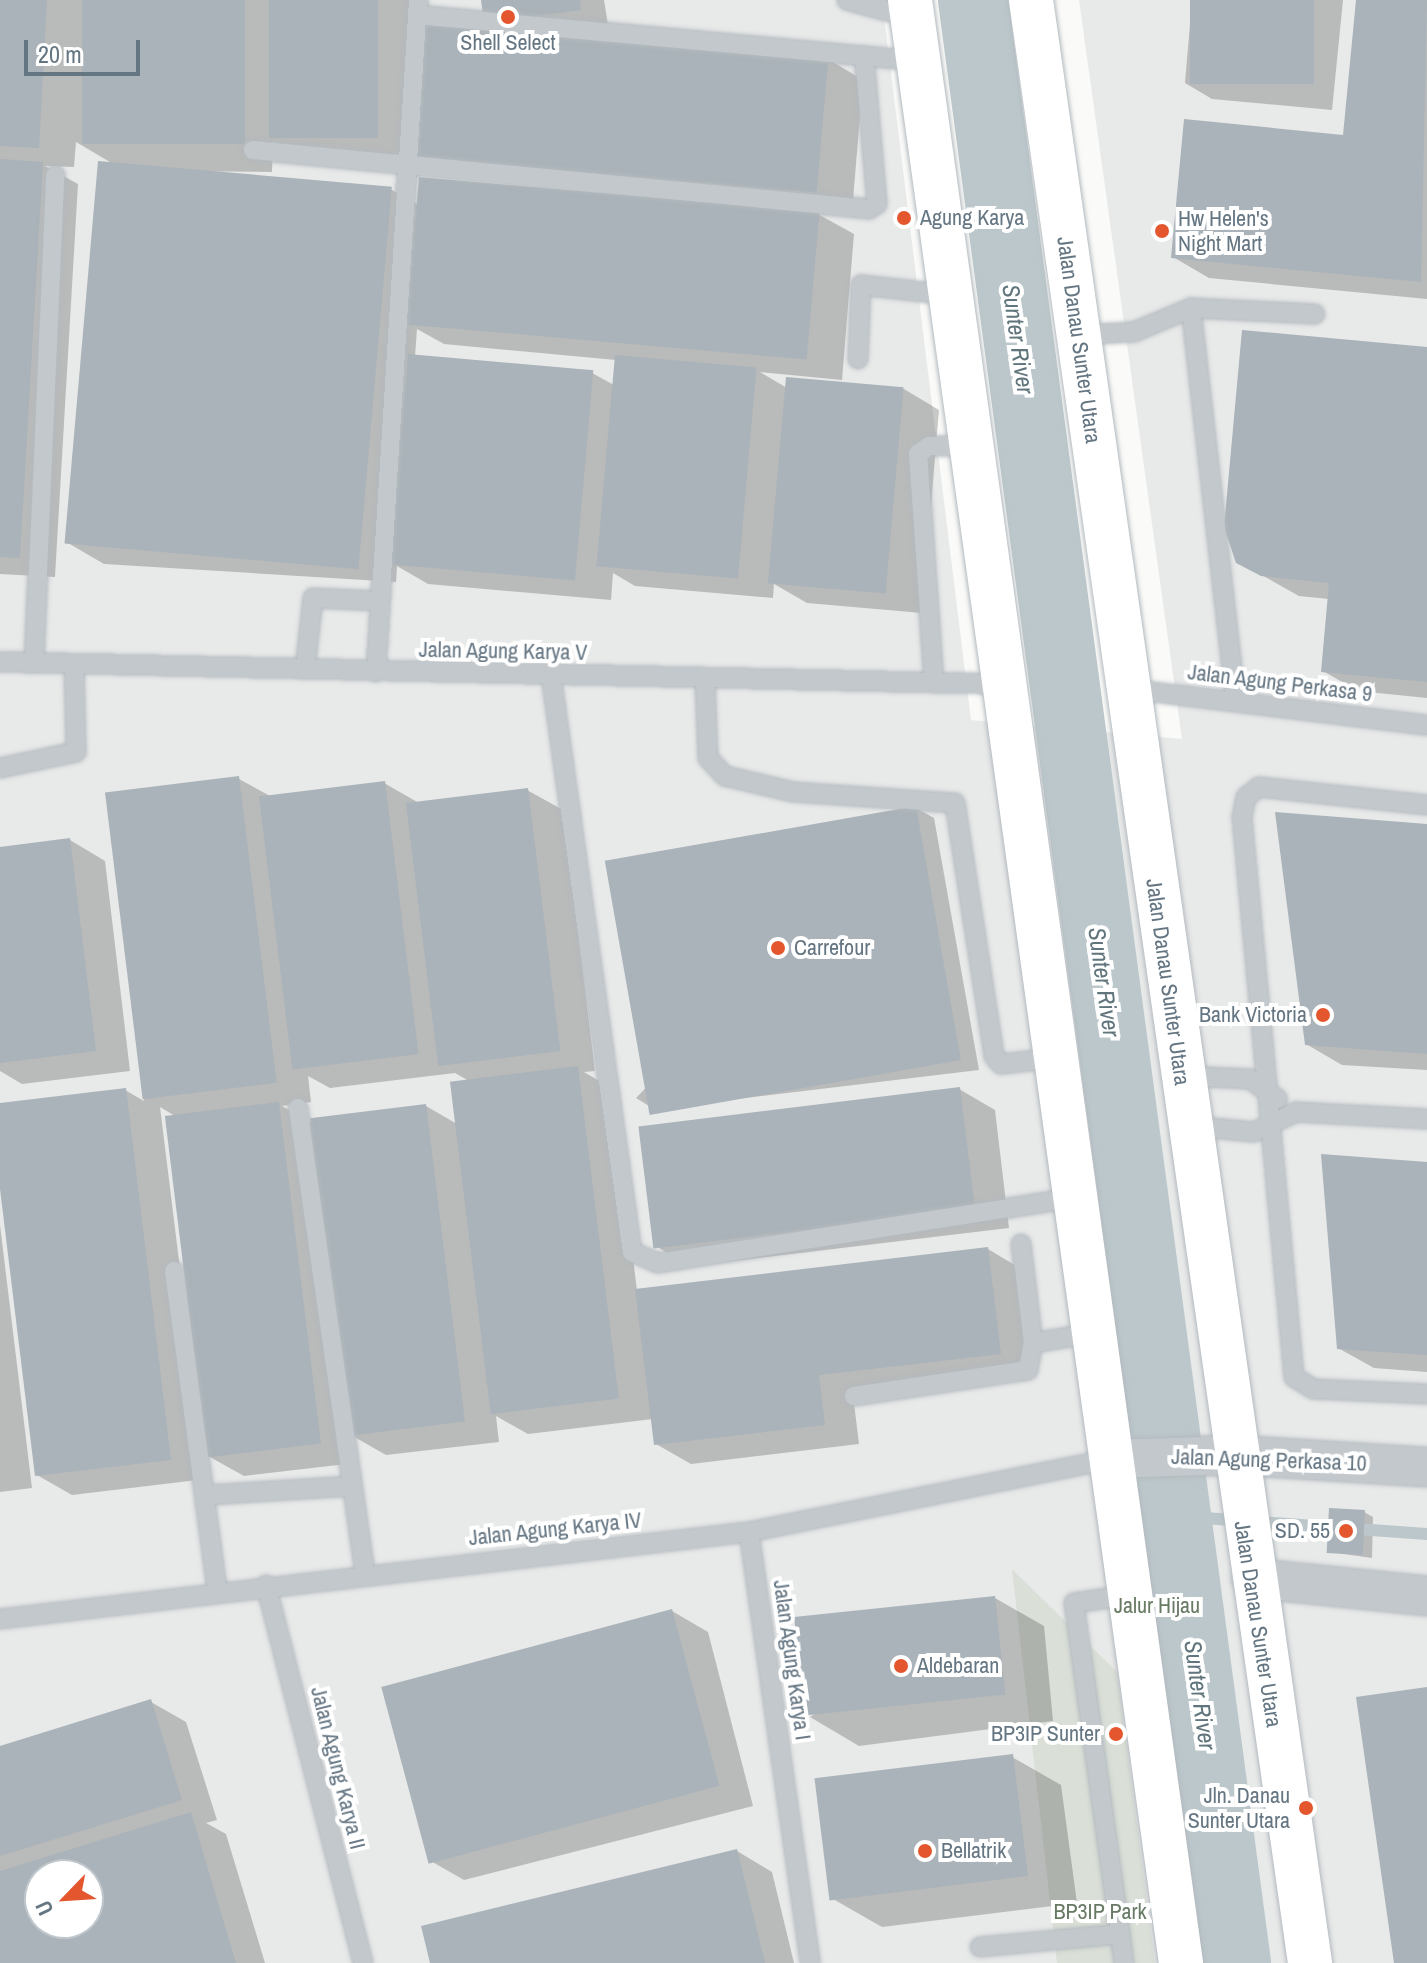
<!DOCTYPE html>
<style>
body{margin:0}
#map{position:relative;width:1427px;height:1963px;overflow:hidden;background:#fafaf8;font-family:"Archivo Narrow",sans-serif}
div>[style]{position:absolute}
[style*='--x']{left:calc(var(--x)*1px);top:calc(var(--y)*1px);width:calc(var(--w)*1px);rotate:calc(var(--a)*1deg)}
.built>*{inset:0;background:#e8e9e9}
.green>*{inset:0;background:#dadfd7;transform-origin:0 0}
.shadow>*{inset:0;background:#0003}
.stream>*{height:12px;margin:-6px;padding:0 6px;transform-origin:6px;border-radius:6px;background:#bbc7cb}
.river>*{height:70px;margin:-35px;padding:0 35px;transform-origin:35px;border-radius:35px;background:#bbc7cb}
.building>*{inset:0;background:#aab3b9;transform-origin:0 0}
.roads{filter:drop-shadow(0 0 2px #b3babf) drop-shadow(0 0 2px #b3babf)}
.lane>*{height:18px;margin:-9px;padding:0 9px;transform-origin:9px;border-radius:9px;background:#c3c8cc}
.street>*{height:38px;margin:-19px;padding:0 19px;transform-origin:19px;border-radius:19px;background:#c3c8cc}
.secondary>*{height:44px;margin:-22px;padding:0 22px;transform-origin:22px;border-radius:22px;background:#fff}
.dots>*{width:22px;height:22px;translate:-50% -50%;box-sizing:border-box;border:4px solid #fff;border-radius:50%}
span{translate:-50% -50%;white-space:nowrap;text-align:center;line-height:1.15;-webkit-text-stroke:8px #fff;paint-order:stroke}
.poi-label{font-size:22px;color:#657683}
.left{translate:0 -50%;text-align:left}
.right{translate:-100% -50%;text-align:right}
.street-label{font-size:22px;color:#657683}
.park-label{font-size:22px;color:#687a64}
.water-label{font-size:24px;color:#60757c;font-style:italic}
.north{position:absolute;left:24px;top:1859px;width:80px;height:80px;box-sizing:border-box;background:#fff;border:2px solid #c1c8cd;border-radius:50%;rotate:245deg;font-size:22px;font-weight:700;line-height:32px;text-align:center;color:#657683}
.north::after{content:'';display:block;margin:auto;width:28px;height:36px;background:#e4572e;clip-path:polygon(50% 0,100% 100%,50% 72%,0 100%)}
.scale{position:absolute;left:24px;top:40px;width:116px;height:36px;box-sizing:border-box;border:4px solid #657683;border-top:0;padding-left:10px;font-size:24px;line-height:28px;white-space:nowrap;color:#657683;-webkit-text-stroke:6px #fff;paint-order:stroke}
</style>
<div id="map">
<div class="built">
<i style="clip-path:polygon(evenodd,0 0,882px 0,971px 720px,1182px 739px,1079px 0,1427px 0,1427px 1963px,0 1963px,0 0,40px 1875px,88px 1875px,88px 1923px,40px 1923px,40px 1875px)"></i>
</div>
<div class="green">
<i style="left:1171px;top:1513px;width:454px;height:48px;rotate:83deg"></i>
<i style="clip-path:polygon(1012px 1569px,1117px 1672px,1155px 1963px,1057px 1963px)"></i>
</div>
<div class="shadow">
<i style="clip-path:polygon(evenodd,0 0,414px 0,405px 164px,299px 157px,273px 142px,272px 172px,180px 171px,392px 190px,419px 205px,818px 214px,854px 234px,842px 380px,760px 372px,787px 388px,904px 389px,939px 410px,922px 613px,807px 603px,774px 584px,773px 598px,635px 586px,613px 573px,611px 600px,428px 584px,397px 566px,396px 582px,104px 564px,68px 543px,115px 165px,76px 142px,74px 167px,45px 166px,78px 184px,55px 577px,0 574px,0 0,417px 329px,444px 344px,616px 360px,614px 385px,592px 373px,415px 357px,417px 329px)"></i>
<i style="clip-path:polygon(483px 0,604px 0,608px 25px,828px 59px,863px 80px,852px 212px,451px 176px,502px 31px)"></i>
<i style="clip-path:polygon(1192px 0,1343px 0,1332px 110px,1212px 99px,1185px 83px)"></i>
<i style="clip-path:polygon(1358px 0,1427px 0,1427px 299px,1209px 278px,1173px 257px,1345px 137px)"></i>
<i style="clip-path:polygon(1427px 353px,1427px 698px,1358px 691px,1323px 671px,1329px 599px,1299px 596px,1237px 561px)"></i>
<i style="clip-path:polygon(evenodd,239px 779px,270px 796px,384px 783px,419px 803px,527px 790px,563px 810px,595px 1071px,584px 1072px,613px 1089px,637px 1291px,988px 1249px,1023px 1270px,1036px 1373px,853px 1395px,859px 1444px,691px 1464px,656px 1444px,653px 1419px,528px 1434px,496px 1416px,499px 1442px,386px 1455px,351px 1435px,355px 1463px,244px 1476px,208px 1456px,175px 1116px,160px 1107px,206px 1479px,72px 1495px,37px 1475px,0 1173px,0 1105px,125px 1090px,144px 1101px,107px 794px,239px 779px,455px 1073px,469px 1081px,457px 1124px,426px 1106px,313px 1124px,282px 1106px,311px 1102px,308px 1076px,330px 1088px,455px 1073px)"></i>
<i style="clip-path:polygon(916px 808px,934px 818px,979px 1070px,654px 1109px,636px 1098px)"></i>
<i style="clip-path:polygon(1427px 826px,1427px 1070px,1342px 1065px,1306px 1044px)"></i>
<i style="clip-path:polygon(70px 840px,105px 861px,130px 1071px,22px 1084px,0 1071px,0 849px)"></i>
<i style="clip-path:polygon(959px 1089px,995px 1110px,1009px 1228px,690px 1266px,654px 1245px)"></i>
<i style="clip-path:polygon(1427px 1164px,1427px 1372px,1374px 1368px,1338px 1348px)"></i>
<i style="clip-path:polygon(0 1225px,32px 1488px,0 1492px)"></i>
<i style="clip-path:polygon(1364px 1512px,1373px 1517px,1372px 1558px,1329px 1552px)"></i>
<i style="clip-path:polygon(995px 1598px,1044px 1626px,1053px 1721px,859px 1746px,810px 1717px)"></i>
<i style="clip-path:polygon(672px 1611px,708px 1632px,753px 1806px,464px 1880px,429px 1860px)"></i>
<i style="clip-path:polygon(evenodd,151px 1702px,186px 1722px,217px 1820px,206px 1823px,226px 1834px,265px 1963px,0 1963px,0 1748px,151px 1702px,40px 1875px,88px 1875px,88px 1923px,40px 1923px,40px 1875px)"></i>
<i style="clip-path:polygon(1012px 1757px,1061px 1785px,1077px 1903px,882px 1927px,833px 1899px)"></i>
<i style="clip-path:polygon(737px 1851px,772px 1872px,794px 1963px,432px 1963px)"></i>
</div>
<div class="stream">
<i style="--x:1176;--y:1516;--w:252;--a:4.1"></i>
</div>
<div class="river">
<i style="--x:973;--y:0;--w:1981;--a:82.37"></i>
</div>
<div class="building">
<i style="clip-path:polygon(0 0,47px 0,39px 148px,0 146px)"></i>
<i style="left:82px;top:0;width:163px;height:144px"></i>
<i style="left:269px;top:0;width:109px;height:138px"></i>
<i style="clip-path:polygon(481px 0,580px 0,581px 10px,484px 23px)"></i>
<i style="left:1190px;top:0;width:124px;height:84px"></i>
<i style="clip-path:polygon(1356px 0,1427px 0,1421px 282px,1171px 258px,1184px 119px,1343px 135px)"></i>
<i style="left:425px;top:22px;width:405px;height:136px;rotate:5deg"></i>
<i style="clip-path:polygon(0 159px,43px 162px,20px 558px,0 557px)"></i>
<i style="left:98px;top:161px;width:295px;height:384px;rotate:5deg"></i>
<i style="left:419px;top:177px;width:402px;height:148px;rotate:5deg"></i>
<i style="clip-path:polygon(1242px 330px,1427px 347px,1427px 682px,1321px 672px,1329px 583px,1261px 576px,1236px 563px,1224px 527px)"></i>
<i style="left:408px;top:354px;width:186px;height:211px;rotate:5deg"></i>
<i style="left:615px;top:355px;width:142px;height:212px;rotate:5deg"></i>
<i style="left:786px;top:377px;width:118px;height:207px;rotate:5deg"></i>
<i style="left:239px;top:776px;width:309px;height:135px;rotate:83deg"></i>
<i style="left:385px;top:781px;width:275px;height:127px;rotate:83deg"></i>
<i style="left:528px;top:788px;width:265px;height:123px;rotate:83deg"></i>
<i style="left:916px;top:806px;width:258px;height:316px;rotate:80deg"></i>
<i style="clip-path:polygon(1275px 812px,1427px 824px,1427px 1054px,1305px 1045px)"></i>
<i style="clip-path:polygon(70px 838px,96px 1051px,0 1063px,0 847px)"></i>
<i style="left:578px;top:1066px;width:335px;height:129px;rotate:83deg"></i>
<i style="left:960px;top:1087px;width:123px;height:324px;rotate:83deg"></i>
<i style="clip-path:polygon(126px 1088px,171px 1460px,35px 1476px,0 1189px,0 1103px)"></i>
<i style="left:279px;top:1102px;width:344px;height:115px;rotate:83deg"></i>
<i style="left:426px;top:1104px;width:320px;height:117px;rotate:83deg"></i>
<i style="clip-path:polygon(1321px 1154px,1427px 1162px,1427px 1355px,1337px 1349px)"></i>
<i style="clip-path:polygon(988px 1247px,1001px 1354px,819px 1375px,825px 1425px,654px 1445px,635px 1289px)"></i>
<i style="left:1329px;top:1508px;width:36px;height:45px;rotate:3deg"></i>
<i style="left:995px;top:1596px;width:99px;height:202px;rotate:84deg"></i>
<i style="left:672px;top:1609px;width:183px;height:301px;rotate:75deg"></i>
<i style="clip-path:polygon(1427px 1687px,1427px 1963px,1394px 1963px,1356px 1697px)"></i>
<i style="clip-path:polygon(151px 1699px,182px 1800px,0 1856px,0 1746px)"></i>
<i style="left:1013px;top:1754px;width:123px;height:200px;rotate:83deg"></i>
<i style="clip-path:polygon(evenodd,191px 1812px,236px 1963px,0 1963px,0 1871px,191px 1812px,40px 1875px,88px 1875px,88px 1923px,40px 1923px,40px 1875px)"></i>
<i style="clip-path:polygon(737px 1849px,765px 1963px,430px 1963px,421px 1926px)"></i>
</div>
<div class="roads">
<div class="lane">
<i style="--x:847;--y:0;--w:67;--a:15.5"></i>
<i style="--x:417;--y:15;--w:503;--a:5.25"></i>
<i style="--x:253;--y:150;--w:619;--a:5.47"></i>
<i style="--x:869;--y:209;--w:9;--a:-32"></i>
<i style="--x:877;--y:204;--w:149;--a:-95"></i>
<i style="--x:1191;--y:308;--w:396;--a:83.5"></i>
<i style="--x:1078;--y:335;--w:56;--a:-3.1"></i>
<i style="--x:1134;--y:332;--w:62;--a:-22.8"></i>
<i style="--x:1191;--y:308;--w:124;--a:2.8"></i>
<i style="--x:858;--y:359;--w:74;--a:-87.7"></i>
<i style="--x:861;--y:285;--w:90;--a:6.4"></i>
<i style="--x:0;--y:662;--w:1004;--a:1.26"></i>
<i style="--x:34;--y:663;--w:488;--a:-87.5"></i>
<i style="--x:305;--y:669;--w:71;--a:-83.6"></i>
<i style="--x:313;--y:598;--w:67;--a:2.6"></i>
<i style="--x:376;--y:672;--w:673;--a:-86.42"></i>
<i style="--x:551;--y:675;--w:583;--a:82.01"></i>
<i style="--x:632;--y:1252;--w:28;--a:23"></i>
<i style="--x:658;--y:1263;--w:422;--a:-8.9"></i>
<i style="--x:705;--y:681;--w:77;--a:87.8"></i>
<i style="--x:708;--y:758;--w:25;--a:47"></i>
<i style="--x:725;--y:776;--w:70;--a:13.2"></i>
<i style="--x:793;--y:792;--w:162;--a:3.9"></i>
<i style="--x:955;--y:803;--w:256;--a:81.2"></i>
<i style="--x:994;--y:1056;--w:11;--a:49"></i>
<i style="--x:1001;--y:1064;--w:55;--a:-6.2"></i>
<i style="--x:934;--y:683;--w:230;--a:-94"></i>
<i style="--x:918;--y:454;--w:14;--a:-36"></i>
<i style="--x:929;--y:446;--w:42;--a:0"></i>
<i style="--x:1128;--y:689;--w:301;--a:6.9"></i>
<i style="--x:0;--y:768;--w:78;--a:-11.9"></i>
<i style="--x:76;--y:752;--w:88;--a:-91.3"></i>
<i style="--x:1427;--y:805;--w:169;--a:-173.9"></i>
<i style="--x:1259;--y:787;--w:16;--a:142"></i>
<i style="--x:1246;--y:797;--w:20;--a:101"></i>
<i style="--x:1242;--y:817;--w:562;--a:84.69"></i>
<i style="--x:1294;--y:1377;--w:22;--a:32"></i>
<i style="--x:1313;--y:1389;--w:114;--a:2.5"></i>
<i style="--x:1182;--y:1076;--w:68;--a:2.5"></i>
<i style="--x:1250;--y:1079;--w:34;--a:36"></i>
<i style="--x:298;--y:1108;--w:471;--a:81.8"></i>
<i style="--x:1191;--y:1126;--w:63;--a:5.4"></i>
<i style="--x:1254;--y:1132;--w:47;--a:-25.5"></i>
<i style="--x:1296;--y:1112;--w:131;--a:3.1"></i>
<i style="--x:1021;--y:1244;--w:100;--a:83.1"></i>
<i style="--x:1033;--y:1343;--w:62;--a:-9.3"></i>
<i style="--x:174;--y:1271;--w:323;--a:82.3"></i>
<i style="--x:854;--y:1396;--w:176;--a:-8.5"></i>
<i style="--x:1028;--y:1370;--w:27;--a:-80"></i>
<i style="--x:209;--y:1495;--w:143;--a:-3.6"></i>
<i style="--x:749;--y:1532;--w:435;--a:81.9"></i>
<i style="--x:266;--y:1585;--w:390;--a:75.6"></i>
<i style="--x:0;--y:1619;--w:754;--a:-6.63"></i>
<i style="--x:749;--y:1532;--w:369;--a:-11.4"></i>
<i style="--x:980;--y:1947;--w:141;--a:-5.3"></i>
<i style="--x:1124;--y:1963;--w:363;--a:-97.9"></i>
<i style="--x:1074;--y:1603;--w:56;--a:-8.3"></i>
</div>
<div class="street">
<i style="--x:1111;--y:1459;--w:123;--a:-1.9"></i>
<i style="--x:1234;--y:1455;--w:193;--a:3.6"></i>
<i style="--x:1251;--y:1578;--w:177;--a:5.8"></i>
</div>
<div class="secondary">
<i style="--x:910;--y:0;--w:1982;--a:82.14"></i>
<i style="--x:1031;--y:0;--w:1983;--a:81.91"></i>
</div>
</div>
<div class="dots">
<i style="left:508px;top:17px;background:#e4572e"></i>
<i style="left:904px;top:218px;background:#e4572e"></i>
<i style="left:1162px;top:231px;background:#e4572e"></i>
<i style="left:778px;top:948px;background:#e4572e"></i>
<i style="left:1323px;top:1015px;background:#e4572e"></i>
<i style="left:1346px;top:1531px;background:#e4572e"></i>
<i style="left:901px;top:1666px;background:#e4572e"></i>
<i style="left:1116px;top:1734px;background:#e4572e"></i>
<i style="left:1306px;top:1808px;background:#e4572e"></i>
<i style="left:925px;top:1851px;background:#e4572e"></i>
</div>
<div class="poi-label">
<span style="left:508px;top:43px">Shell Select</span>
<span class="left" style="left:920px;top:218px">Agung Karya</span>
<span class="left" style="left:1178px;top:231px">Hw Helen's<br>Night Mart</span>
<span class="left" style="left:794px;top:948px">Carrefour</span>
<span class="right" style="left:1307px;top:1015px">Bank Victoria</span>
<span class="right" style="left:1330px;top:1531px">SD. 55</span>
<span class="left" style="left:917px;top:1666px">Aldebaran</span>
<span class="right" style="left:1100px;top:1734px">BP3IP Sunter</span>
<span class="right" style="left:1290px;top:1808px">Jln. Danau<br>Sunter Utara</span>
<span class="left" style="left:941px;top:1851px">Bellatrik</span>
</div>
<div class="street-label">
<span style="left:1079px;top:340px;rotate:82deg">Jalan Danau Sunter Utara</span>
<span style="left:503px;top:651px;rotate:1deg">Jalan Agung Karya V</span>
<span style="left:1280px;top:683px;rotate:7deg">Jalan Agung Perkasa 9</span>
<span style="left:1168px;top:982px;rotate:82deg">Jalan Danau Sunter Utara</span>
<span style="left:1269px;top:1460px;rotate:2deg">Jalan Agung Perkasa 10</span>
<span style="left:555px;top:1529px;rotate:-6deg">Jalan Agung Karya IV</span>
<span style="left:1258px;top:1624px;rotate:81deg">Jalan Danau Sunter Utara</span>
<span style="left:792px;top:1660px;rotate:82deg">Jalan Agung Karya I</span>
<span style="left:338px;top:1768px;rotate:76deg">Jalan Agung Karya II</span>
</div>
<div class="park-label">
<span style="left:1157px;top:1606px">Jalur Hijau</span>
<span style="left:1100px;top:1912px">BP3IP Park</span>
</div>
<div class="water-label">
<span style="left:1018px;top:339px;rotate:82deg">Sunter River</span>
<span style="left:1104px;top:982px;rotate:82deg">Sunter River</span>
<span style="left:1200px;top:1695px;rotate:82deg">Sunter River</span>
</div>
<div class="north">U</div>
<div class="scale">20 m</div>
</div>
